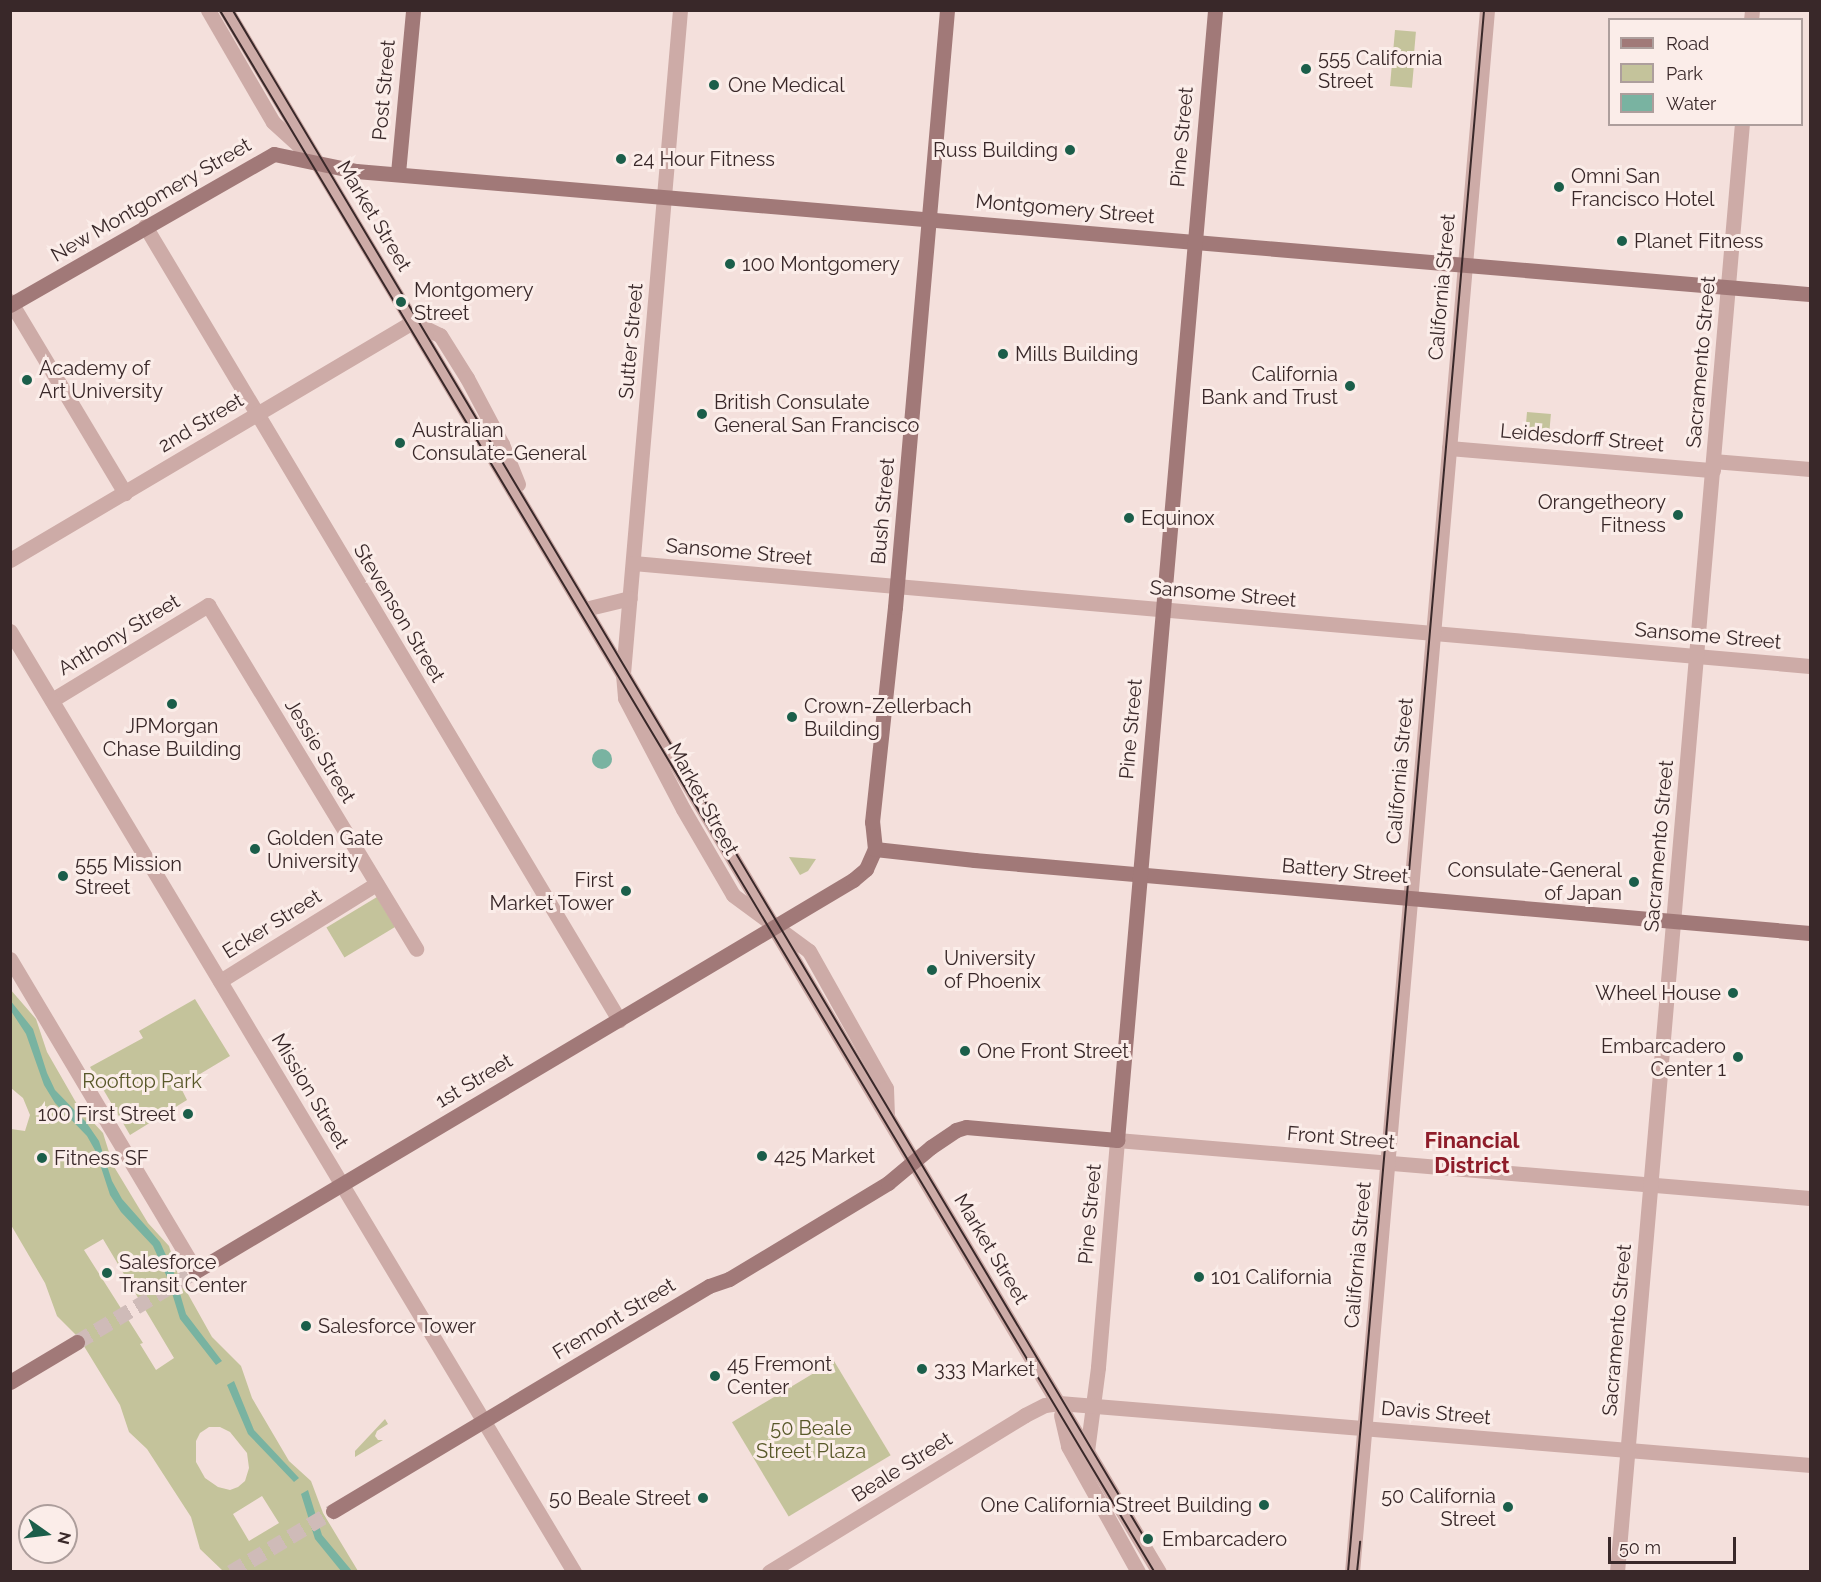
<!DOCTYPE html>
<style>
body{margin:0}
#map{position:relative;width:1821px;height:1582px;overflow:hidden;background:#f4e0dc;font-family:Raleway,sans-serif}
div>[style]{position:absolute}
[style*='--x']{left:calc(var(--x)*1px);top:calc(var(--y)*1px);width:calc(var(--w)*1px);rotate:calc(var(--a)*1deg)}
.green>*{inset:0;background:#c4c39b;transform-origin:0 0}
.water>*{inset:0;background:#79b3a1}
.round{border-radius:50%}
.secondary-tunnel>*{height:15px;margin-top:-7.5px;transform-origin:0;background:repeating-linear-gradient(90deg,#cfbbb8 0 15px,transparent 0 23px)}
.minor>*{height:15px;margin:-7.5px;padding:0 7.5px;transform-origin:7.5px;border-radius:7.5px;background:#cdaba7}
.tertiary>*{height:15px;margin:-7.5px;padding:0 7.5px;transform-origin:7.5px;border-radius:7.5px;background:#cdaba7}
.secondary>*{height:15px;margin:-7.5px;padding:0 7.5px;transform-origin:7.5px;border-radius:7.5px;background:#a17978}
.tram>*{height:1.5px;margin:-0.75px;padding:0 0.75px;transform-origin:0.75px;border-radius:0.75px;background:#392829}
.dots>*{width:16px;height:16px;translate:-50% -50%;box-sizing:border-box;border:3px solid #fbede9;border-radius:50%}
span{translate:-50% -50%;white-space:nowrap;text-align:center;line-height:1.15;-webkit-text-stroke:6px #fbede9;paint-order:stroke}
.poi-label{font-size:20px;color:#392829}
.left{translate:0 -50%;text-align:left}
.right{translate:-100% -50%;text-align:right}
.street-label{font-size:20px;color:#392829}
.park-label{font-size:20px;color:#59592a}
.quarter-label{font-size:22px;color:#8e1c29;font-weight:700}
.frame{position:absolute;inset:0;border:12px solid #392829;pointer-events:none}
.legend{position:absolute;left:1608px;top:18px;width:195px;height:108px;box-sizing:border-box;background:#fbede9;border:2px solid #ad9e9c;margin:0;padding:8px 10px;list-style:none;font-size:18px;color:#392829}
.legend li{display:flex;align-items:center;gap:12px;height:30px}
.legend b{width:30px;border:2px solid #ad9e9c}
.north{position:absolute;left:18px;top:1504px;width:60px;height:60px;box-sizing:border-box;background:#fbede9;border:2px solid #ad9e9c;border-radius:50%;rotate:104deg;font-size:16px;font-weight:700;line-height:24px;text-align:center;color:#392829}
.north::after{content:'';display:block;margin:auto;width:21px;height:27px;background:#1b5e4a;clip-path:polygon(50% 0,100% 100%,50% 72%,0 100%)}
.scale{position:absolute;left:1608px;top:1537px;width:128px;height:27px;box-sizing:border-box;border:3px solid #392829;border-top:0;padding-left:8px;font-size:18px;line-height:21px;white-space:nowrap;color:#392829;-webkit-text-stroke:4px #fbede9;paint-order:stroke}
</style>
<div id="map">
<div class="green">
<i style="left:1395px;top:30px;width:21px;height:23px;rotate:5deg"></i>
<i style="left:1392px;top:63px;width:22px;height:23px;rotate:5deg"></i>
<i style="left:1527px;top:412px;width:24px;height:18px;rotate:5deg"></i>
<i style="clip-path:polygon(789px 857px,816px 859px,808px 871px,800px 875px)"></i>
<i style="left:377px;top:897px;width:35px;height:59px;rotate:59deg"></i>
<i style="clip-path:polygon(evenodd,10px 989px,36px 1019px,47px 1052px,78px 1106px,103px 1133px,113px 1165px,148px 1223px,169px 1246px,179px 1278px,212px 1337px,241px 1366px,252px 1398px,289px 1461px,311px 1481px,323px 1513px,358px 1571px,223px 1571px,200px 1549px,191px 1517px,147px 1449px,129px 1432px,120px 1405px,79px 1338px,57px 1316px,45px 1283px,11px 1225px,11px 1129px,25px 1131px,30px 1115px,23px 1098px,11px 1088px,10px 989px,103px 1239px,174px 1358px,156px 1370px,140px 1344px,143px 1343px,84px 1250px,103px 1239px,10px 989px,209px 1427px,220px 1427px,230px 1432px,247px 1453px,249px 1468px,245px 1481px,238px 1487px,230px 1490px,218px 1487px,205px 1478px,196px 1462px,196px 1441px,200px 1433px,209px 1427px,10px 989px,262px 1496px,279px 1523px,249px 1541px,233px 1514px,262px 1496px)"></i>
<i style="clip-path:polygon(195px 999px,230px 1056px,180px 1086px,187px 1100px,130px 1135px,90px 1067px,143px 1038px,139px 1031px)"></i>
<i style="left:834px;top:1361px;width:110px;height:119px;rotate:59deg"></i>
<i style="clip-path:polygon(385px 1419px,388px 1424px,377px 1431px,375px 1436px,378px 1440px,383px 1440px,355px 1457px,355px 1451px)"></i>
</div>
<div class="water">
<i class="round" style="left:592px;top:749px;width:20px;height:20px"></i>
<i style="clip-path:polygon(10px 1000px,33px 1029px,47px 1073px,55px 1090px,86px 1122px,99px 1141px,112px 1181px,122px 1199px,160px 1242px,174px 1273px,186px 1314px,222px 1361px,216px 1365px,180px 1319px,167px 1277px,153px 1246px,121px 1212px,110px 1195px,96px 1152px,87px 1136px,55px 1103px,44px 1085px,26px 1034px,11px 1011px)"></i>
<i style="clip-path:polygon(234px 1381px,254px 1430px,299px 1478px,294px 1482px,248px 1434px,227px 1385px)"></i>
<i style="clip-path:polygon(308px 1490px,322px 1535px,352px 1571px,341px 1571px,315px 1539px,301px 1494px)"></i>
</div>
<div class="secondary-tunnel">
<i style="--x:77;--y:1342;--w:139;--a:-30.8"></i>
<i style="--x:231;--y:1572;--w:119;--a:-30.9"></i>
</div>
<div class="minor">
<i style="--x:145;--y:226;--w:925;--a:59.16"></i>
<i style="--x:10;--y:301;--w:224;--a:59.1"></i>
<i style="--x:1449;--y:448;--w:265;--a:4.8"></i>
<i style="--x:1713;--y:461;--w:97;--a:4.7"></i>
<i style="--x:52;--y:700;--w:183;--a:-31.3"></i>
<i style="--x:208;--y:605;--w:402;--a:58.8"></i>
<i style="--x:10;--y:959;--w:363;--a:59.2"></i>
<i style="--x:220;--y:981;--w:184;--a:-31.9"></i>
</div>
<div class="tertiary">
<i style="--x:208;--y:10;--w:129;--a:59.9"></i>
<i style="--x:273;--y:122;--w:45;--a:42.3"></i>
<i style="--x:226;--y:10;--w:1819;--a:59.15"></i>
<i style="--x:680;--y:10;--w:666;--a:94.91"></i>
<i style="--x:623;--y:674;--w:24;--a:85"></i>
<i style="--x:625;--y:698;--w:125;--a:62.4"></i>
<i style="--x:683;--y:809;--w:99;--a:59.8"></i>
<i style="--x:733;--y:895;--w:94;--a:36.4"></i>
<i style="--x:809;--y:951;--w:157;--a:60.7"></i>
<i style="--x:886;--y:1088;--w:27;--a:88"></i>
<i style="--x:1751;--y:20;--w:10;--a:-84"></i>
<i style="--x:413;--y:322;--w:30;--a:26"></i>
<i style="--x:440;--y:335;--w:51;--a:57.9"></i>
<i style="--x:467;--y:378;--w:75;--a:62.1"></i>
<i style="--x:502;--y:444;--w:43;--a:68.2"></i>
<i style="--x:10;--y:560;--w:468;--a:-30.6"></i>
<i style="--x:633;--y:563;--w:1181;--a:5"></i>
<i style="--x:585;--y:609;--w:46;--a:-13.7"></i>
<i style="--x:10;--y:631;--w:1097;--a:59.06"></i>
<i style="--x:1061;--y:1415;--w:32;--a:77"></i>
<i style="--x:1068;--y:1446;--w:144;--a:60.9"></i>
<i style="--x:1087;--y:1451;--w:85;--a:-82.5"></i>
<i style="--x:1098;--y:1367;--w:228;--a:-85.2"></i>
<i style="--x:1117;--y:1140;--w:695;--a:4.78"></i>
<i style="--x:769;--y:1572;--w:300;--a:-31.5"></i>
<i style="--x:1025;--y:1415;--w:22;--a:-27"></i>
<i style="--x:1045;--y:1405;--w:14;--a:-8"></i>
<i style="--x:1059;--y:1403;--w:754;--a:4.72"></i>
<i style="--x:1352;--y:1572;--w:1568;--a:-85.06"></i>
<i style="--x:1617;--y:1572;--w:1453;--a:-85.07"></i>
</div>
<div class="secondary">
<i style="--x:398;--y:173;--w:164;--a:-84.7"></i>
<i style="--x:10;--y:305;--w:304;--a:-29.8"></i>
<i style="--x:274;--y:154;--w:84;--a:11.7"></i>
<i style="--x:356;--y:171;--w:1459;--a:4.84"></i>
<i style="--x:875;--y:849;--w:100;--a:6.3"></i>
<i style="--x:974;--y:860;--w:839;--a:4.99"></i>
<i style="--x:196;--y:1271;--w:765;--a:-30.76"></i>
<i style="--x:853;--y:880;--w:17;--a:-40"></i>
<i style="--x:866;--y:869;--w:22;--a:-66"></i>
<i style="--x:875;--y:849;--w:27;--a:-96"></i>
<i style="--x:872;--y:822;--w:216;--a:-83.9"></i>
<i style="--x:895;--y:607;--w:599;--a:-85.02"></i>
<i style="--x:10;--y:1382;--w:78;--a:-30.8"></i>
<i style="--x:333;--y:1511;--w:438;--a:-30.9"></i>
<i style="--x:709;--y:1286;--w:21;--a:-19"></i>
<i style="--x:729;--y:1279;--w:186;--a:-31.1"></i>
<i style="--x:888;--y:1183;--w:56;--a:-39.9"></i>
<i style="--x:931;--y:1147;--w:30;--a:-34"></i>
<i style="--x:956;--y:1130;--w:10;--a:-17"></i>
<i style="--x:966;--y:1127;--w:152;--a:4.9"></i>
<i style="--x:1117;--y:1140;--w:1134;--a:-85.04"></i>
</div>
<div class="tram">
<i style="--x:220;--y:10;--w:1820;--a:59.1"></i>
<i style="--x:233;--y:10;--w:1776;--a:59.17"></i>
<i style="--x:1348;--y:1572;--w:1568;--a:-85.02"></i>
<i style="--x:1357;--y:1572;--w:30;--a:-84"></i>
</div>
<div class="dots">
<i style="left:1306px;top:69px;background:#1b5e4a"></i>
<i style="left:714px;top:85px;background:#1b5e4a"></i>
<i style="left:1070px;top:150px;background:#1b5e4a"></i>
<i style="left:621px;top:159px;background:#1b5e4a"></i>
<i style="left:1559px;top:187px;background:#1b5e4a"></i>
<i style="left:1622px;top:241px;background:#1b5e4a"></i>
<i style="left:730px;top:264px;background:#1b5e4a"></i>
<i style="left:401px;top:302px;background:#1b5e4a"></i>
<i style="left:1003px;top:354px;background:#1b5e4a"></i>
<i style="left:27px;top:380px;background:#1b5e4a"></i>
<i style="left:1350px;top:386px;background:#1b5e4a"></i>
<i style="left:702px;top:414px;background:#1b5e4a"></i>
<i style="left:400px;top:443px;background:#1b5e4a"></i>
<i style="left:1678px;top:515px;background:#1b5e4a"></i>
<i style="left:1129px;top:518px;background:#1b5e4a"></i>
<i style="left:172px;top:704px;background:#1b5e4a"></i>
<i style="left:792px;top:717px;background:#1b5e4a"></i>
<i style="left:255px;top:849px;background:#1b5e4a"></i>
<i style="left:63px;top:876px;background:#1b5e4a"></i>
<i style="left:1634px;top:882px;background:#1b5e4a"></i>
<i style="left:626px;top:891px;background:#1b5e4a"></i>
<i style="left:932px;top:970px;background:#1b5e4a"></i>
<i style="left:1733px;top:993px;background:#1b5e4a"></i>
<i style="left:965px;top:1051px;background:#1b5e4a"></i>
<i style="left:1738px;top:1057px;background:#1b5e4a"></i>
<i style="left:188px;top:1114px;background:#1b5e4a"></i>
<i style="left:762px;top:1156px;background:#1b5e4a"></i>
<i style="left:42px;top:1158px;background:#1b5e4a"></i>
<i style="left:107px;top:1273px;background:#1b5e4a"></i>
<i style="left:1199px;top:1277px;background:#1b5e4a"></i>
<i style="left:306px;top:1326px;background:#1b5e4a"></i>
<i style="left:922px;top:1369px;background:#1b5e4a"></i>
<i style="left:715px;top:1376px;background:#1b5e4a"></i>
<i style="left:703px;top:1498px;background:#1b5e4a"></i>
<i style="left:1264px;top:1505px;background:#1b5e4a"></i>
<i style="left:1508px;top:1507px;background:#1b5e4a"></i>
<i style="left:1148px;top:1539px;background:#1b5e4a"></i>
</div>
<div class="poi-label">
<span class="left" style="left:1318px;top:70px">555 California<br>Street</span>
<span class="left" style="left:728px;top:85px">One Medical</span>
<span class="right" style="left:1058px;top:150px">Russ Building</span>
<span class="left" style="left:633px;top:159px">24 Hour Fitness</span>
<span class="left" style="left:1571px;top:188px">Omni San<br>Francisco Hotel</span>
<span class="left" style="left:1634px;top:241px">Planet Fitness</span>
<span class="left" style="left:742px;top:264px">100 Montgomery</span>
<span class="left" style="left:414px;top:302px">Montgomery<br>Street</span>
<span class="left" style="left:1015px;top:354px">Mills Building</span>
<span class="left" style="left:39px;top:380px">Academy of<br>Art University</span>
<span class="right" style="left:1338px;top:386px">California<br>Bank and Trust</span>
<span class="left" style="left:714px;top:414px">British Consulate<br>General San Francisco</span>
<span class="left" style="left:412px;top:442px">Australian<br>Consulate-General</span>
<span class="right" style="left:1666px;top:514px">Orangetheory<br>Fitness</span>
<span class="left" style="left:1141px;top:518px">Equinox</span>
<span class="left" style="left:804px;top:718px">Crown-Zellerbach<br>Building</span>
<span style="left:172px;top:738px">JPMorgan<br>Chase Building</span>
<span class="left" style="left:267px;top:850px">Golden Gate<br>University</span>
<span class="left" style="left:75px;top:876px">555 Mission<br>Street</span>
<span class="right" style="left:1622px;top:882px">Consulate-General<br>of Japan</span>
<span class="right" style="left:614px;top:892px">First<br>Market Tower</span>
<span class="left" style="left:944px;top:970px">University<br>of Phoenix</span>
<span class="right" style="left:1721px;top:993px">Wheel House</span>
<span class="right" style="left:1726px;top:1058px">Embarcadero<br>Center 1</span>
<span class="left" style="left:977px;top:1051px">One Front Street</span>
<span class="right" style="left:176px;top:1114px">100 First Street</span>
<span class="left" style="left:774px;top:1156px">425 Market</span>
<span class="left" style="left:54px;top:1158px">Fitness SF</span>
<span class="left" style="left:119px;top:1274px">Salesforce<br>Transit Center</span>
<span class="left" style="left:1211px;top:1277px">101 California</span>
<span class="left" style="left:318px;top:1326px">Salesforce Tower</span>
<span class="left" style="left:727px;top:1376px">45 Fremont<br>Center</span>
<span class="left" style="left:934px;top:1369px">333 Market</span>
<span class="right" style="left:1496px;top:1508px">50 California<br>Street</span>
<span class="right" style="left:691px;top:1498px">50 Beale Street</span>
<span class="right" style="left:1252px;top:1505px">One California Street Building</span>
<span class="left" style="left:1162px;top:1539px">Embarcadero</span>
</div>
<div class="street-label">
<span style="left:384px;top:90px;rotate:-85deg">Post Street</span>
<span style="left:1182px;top:137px;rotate:-85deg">Pine Street</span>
<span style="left:151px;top:200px;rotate:-30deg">New Montgomery Street</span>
<span style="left:1065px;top:209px;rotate:5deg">Montgomery Street</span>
<span style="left:374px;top:216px;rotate:59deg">Market Street</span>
<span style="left:1442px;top:287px;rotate:-85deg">California Street</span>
<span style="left:631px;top:341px;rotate:-85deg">Sutter Street</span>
<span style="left:1701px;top:362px;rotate:-85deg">Sacramento Street</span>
<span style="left:201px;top:423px;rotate:-31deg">2nd Street</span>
<span style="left:1582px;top:438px;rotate:5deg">Leidesdorff Street</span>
<span style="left:883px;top:511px;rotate:-85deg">Bush Street</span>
<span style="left:739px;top:552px;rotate:5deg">Sansome Street</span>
<span style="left:1223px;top:594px;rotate:5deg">Sansome Street</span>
<span style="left:399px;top:613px;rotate:59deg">Stevenson Street</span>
<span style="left:119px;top:635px;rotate:-31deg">Anthony Street</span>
<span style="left:1708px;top:636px;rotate:5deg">Sansome Street</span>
<span style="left:1131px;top:729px;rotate:-85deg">Pine Street</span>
<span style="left:320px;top:751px;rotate:59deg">Jessie Street</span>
<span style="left:1400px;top:771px;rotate:-85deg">California Street</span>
<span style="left:703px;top:799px;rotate:61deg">Market Street</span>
<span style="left:1659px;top:846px;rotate:-85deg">Sacramento Street</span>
<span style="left:1345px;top:871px;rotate:5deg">Battery Street</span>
<span style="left:272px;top:924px;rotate:-32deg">Ecker Street</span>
<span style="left:474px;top:1081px;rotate:-31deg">1st Street</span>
<span style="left:310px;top:1091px;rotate:59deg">Mission Street</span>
<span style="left:1341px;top:1138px;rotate:5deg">Front Street</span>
<span style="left:1090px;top:1214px;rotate:-85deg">Pine Street</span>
<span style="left:991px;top:1249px;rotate:59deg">Market Street</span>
<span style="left:1358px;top:1255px;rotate:-85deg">California Street</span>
<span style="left:614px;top:1319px;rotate:-31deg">Fremont Street</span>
<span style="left:1617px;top:1330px;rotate:-85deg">Sacramento Street</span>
<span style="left:1436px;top:1413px;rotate:5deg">Davis Street</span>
<span style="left:902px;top:1467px;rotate:-32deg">Beale Street</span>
</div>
<div class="park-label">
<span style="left:142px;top:1081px">Rooftop Park</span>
<span style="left:811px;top:1440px">50 Beale<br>Street Plaza</span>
</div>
<div class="quarter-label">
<span style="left:1472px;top:1153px">Financial<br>District</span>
</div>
<div class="frame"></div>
<ul class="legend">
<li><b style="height:8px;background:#a17978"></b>Road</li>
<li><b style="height:16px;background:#c4c39b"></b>Park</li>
<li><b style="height:16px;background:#79b3a1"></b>Water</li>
</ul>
<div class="north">N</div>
<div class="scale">50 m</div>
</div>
